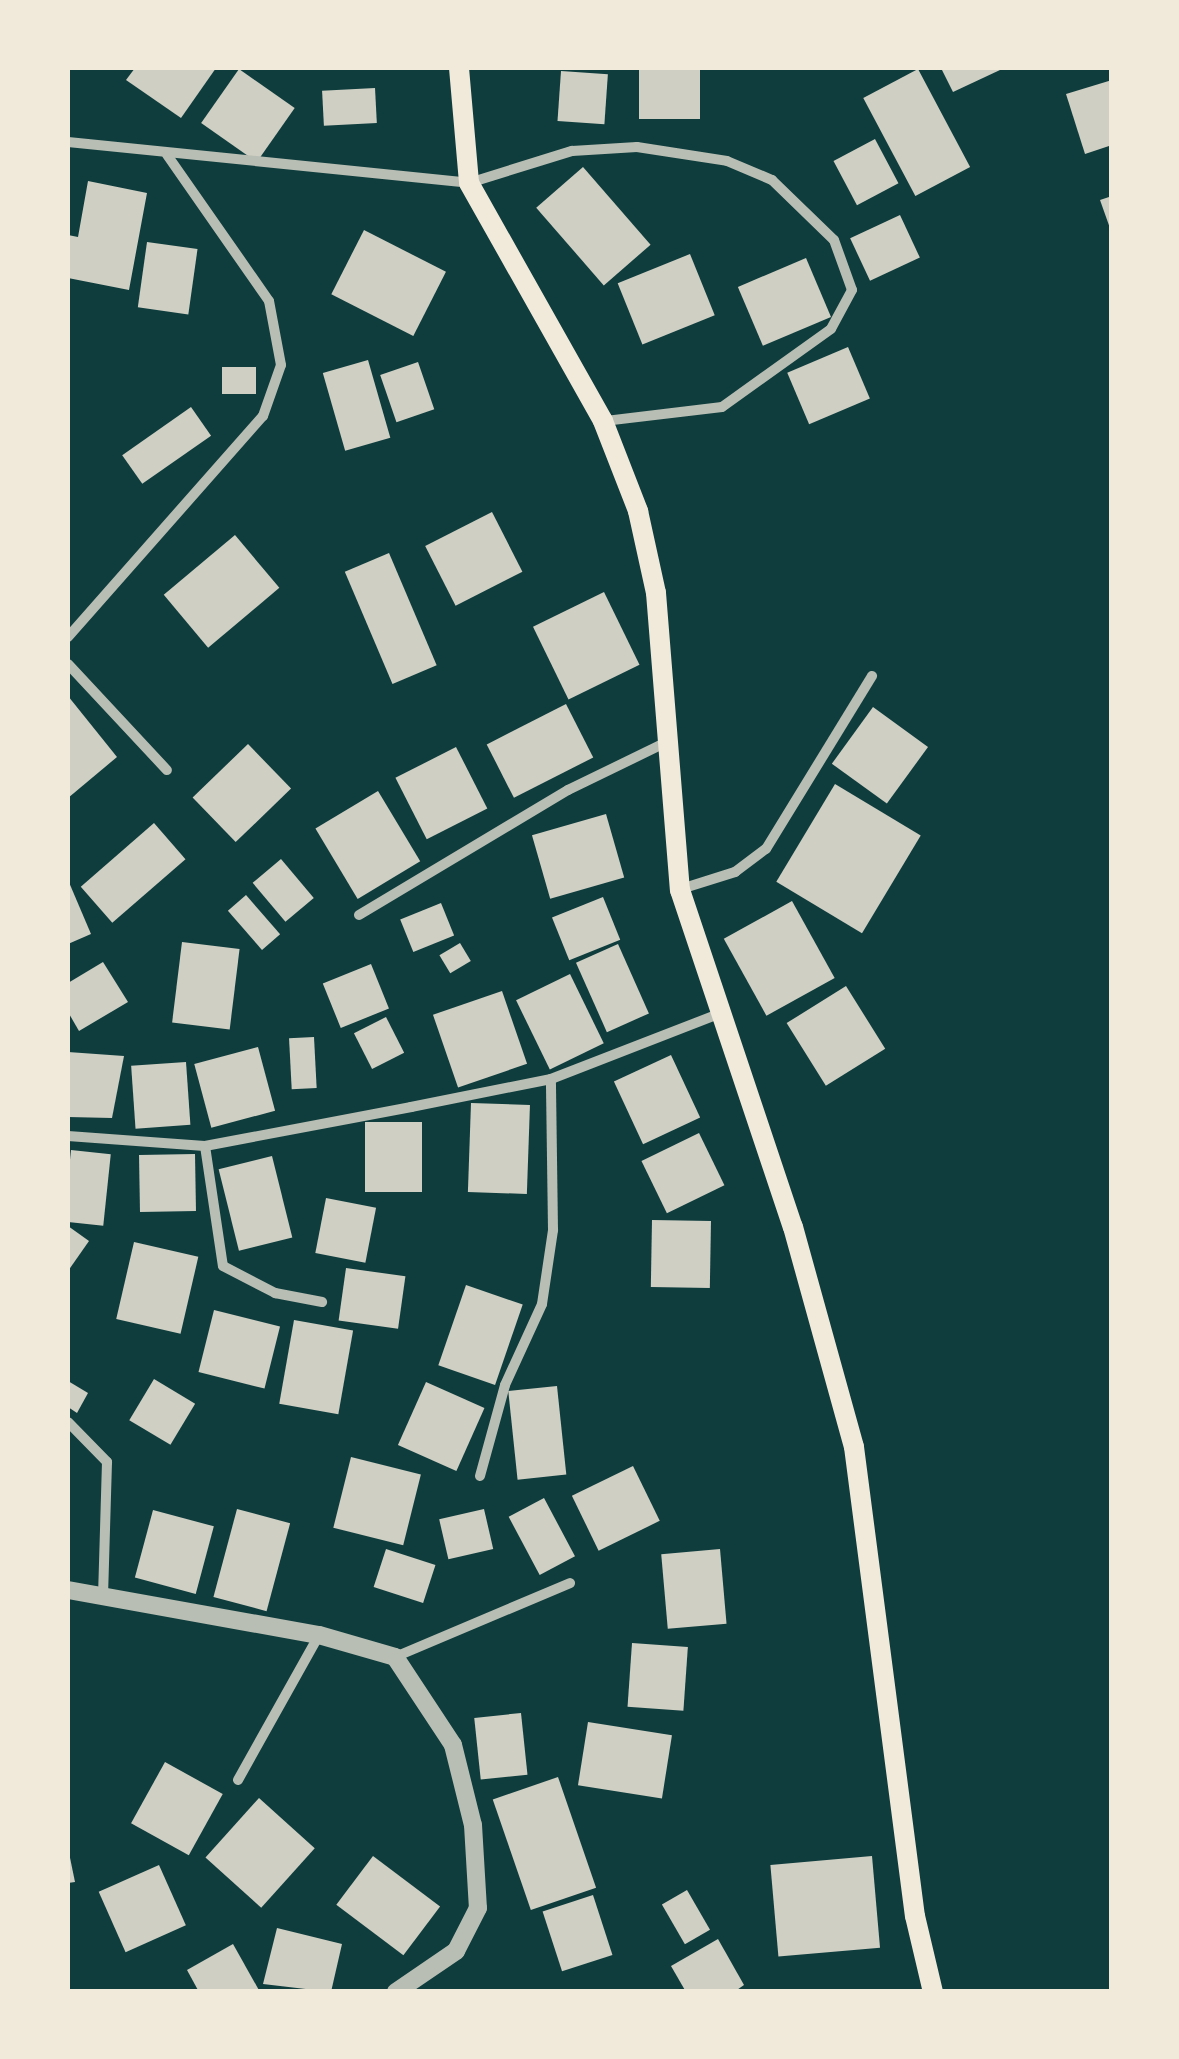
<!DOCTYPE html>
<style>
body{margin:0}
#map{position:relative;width:1179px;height:2059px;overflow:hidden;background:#0f3d3e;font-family:Montserrat,sans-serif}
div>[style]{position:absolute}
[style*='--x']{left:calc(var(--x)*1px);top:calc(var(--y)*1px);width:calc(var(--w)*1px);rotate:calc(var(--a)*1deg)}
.building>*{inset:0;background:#cfcfc3;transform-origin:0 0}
.minor>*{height:10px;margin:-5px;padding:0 5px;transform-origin:5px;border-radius:5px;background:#b8beb3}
.tertiary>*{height:18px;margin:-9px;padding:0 9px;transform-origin:9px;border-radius:9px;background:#b8beb3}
.secondary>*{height:20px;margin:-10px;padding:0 10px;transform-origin:10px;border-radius:10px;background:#f1e9da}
span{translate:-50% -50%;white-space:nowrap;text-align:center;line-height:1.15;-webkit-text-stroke:10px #f1e9da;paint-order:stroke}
.frame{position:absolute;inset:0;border:70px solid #f1e9da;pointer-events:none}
</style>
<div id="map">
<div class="building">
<i style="clip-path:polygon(135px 68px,216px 68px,181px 118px,126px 80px)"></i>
<i style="left:639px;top:68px;width:61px;height:51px"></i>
<i style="clip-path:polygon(941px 68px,999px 68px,1000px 70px,953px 92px)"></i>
<i style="left:239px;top:69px;width:68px;height:66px;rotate:35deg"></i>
<i style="left:918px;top:69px;width:111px;height:62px;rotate:62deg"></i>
<i style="left:561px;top:71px;width:47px;height:50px;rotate:4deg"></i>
<i style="clip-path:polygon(1112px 80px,1112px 145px,1085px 154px,1066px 94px)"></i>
<i style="left:375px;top:88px;width:35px;height:53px;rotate:87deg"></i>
<i style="left:875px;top:139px;width:50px;height:47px;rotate:62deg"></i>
<i style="left:583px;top:167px;width:103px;height:62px;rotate:49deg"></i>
<i style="clip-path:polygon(88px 181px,147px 193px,129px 290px,68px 278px,68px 235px,78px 237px)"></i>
<i style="clip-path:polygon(1112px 196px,1112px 231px,1111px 231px,1100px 200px)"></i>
<i style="left:900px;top:215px;width:47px;height:55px;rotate:65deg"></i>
<i style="left:364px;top:230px;width:92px;height:72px;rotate:27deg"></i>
<i style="left:147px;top:242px;width:51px;height:66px;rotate:8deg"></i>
<i style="left:690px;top:254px;width:66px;height:78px;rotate:68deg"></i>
<i style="left:806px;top:258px;width:64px;height:74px;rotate:67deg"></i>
<i style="left:848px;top:347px;width:56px;height:66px;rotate:67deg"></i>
<i style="left:368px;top:360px;width:81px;height:47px;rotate:74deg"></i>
<i style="left:418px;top:362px;width:50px;height:40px;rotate:71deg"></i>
<i style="left:222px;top:367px;width:34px;height:27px"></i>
<i style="left:191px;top:407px;width:35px;height:84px;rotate:55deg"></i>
<i style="left:492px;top:512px;width:67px;height:75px;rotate:63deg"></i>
<i style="left:235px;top:535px;width:69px;height:93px;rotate:50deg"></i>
<i style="left:389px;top:553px;width:122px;height:48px;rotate:67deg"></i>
<i style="left:604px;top:592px;width:81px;height:79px;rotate:64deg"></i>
<i style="clip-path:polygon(68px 696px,117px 757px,68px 798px)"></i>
<i style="left:566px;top:704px;width:60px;height:89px;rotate:63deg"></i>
<i style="left:873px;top:707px;width:68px;height:70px;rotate:36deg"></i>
<i style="left:248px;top:744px;width:62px;height:77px;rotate:46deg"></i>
<i style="left:456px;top:747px;width:69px;height:68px;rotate:63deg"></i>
<i style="left:835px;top:784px;width:100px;height:114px;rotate:31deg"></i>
<i style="left:378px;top:791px;width:82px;height:73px;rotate:59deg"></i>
<i style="left:606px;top:814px;width:66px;height:77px;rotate:74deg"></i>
<i style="left:154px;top:823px;width:48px;height:97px;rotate:49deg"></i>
<i style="left:281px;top:859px;width:51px;height:37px;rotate:50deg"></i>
<i style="clip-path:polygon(68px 880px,91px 934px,68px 944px)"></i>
<i style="left:246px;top:895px;width:52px;height:24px;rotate:49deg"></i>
<i style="left:603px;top:897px;width:46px;height:55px;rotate:68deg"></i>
<i style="left:792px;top:901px;width:88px;height:78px;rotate:61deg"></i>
<i style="left:441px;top:903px;width:35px;height:44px;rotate:68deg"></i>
<i style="left:182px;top:942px;width:58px;height:81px;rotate:7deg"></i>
<i style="left:460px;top:943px;width:21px;height:24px;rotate:59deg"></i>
<i style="left:618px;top:944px;width:76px;height:46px;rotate:66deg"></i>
<i style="clip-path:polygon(103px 962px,128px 1002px,79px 1031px,68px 1012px,68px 983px)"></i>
<i style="left:371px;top:964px;width:48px;height:52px;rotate:68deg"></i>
<i style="left:570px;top:974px;width:77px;height:60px;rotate:64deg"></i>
<i style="left:846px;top:986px;width:74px;height:70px;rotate:58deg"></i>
<i style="left:502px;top:991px;width:77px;height:73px;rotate:71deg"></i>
<i style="left:386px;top:1017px;width:40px;height:36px;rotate:63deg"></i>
<i style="left:314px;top:1037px;width:51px;height:25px;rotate:87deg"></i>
<i style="left:258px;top:1047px;width:66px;height:66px;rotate:75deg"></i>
<i style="clip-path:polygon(68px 1052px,124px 1056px,112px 1118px,68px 1117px)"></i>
<i style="left:671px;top:1055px;width:69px;height:63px;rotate:65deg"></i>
<i style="left:186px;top:1062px;width:63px;height:55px;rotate:86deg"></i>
<i style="left:471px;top:1103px;width:59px;height:89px;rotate:2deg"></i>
<i style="left:365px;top:1122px;width:57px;height:70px"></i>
<i style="left:699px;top:1133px;width:58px;height:64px;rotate:64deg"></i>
<i style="left:71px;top:1150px;width:40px;height:72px;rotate:6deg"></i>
<i style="left:195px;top:1154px;width:57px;height:56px;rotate:89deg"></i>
<i style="left:272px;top:1156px;width:84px;height:55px;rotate:76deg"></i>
<i style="left:326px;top:1198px;width:51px;height:56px;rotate:11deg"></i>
<i style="left:652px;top:1220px;width:59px;height:67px;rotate:1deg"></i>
<i style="clip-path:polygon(68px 1226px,89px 1241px,68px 1271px)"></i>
<i style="left:134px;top:1242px;width:66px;height:79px;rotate:13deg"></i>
<i style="left:346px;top:1268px;width:60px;height:53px;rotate:8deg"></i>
<i style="left:466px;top:1285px;width:60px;height:85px;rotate:19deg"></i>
<i style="left:214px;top:1310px;width:68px;height:64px;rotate:14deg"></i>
<i style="left:294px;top:1320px;width:60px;height:85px;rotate:10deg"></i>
<i style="left:154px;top:1379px;width:48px;height:48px;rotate:31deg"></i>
<i style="clip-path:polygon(68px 1381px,88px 1393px,77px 1413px,68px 1407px)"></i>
<i style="left:426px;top:1382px;width:64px;height:69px;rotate:24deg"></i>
<i style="left:557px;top:1386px;width:89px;height:49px;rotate:84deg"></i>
<i style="left:351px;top:1457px;width:72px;height:73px;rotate:14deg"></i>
<i style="left:633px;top:1466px;width:61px;height:68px;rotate:64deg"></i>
<i style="left:544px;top:1498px;width:66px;height:40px;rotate:62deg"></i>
<i style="left:237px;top:1509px;width:55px;height:91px;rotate:15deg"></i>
<i style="left:484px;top:1509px;width:41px;height:46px;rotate:77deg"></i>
<i style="left:153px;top:1510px;width:63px;height:70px;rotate:15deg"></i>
<i style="left:386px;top:1549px;width:52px;height:40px;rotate:18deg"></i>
<i style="left:720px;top:1549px;width:75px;height:59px;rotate:85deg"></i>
<i style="left:632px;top:1643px;width:56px;height:64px;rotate:4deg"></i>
<i style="left:521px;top:1713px;width:62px;height:47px;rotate:84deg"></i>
<i style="left:588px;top:1722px;width:85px;height:64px;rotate:9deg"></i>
<i style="left:165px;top:1762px;width:66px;height:70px;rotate:29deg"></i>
<i style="left:558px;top:1777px;width:117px;height:69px;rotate:71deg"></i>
<i style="left:259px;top:1798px;width:75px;height:80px;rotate:42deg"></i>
<i style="clip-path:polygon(68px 1848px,75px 1882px,68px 1883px)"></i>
<i style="left:373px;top:1856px;width:84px;height:61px;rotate:37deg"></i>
<i style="left:872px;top:1856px;width:92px;height:102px;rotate:85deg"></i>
<i style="left:159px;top:1865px;width:66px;height:66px;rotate:66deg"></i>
<i style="left:687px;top:1890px;width:46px;height:29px;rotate:60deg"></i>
<i style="left:593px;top:1895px;width:63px;height:53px;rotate:72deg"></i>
<i style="clip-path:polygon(277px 1928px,342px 1944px,331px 1992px,263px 1984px)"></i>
<i style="clip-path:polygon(718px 1939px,744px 1985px,734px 1992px,686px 1992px,671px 1966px)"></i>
<i style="clip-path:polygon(233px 1944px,260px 1992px,199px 1992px,187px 1970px)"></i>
</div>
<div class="minor">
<i style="--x:68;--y:142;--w:403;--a:5.8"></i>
<i style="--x:469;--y:183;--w:108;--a:-17.3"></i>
<i style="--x:572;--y:151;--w:65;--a:-3.5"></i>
<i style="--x:637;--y:147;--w:91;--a:8.8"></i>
<i style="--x:727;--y:161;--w:49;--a:22.9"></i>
<i style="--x:772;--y:180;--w:86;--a:44.1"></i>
<i style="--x:834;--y:240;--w:53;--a:70.2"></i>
<i style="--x:852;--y:290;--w:44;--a:118.3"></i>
<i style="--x:831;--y:329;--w:134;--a:144.4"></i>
<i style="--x:722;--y:407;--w:119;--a:173.2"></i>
<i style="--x:68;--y:637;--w:295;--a:-48.6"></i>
<i style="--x:263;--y:416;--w:54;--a:-70.6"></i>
<i style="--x:281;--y:365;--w:65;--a:-100.6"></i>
<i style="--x:269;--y:301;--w:178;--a:-124.9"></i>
<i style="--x:68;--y:664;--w:145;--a:47"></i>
<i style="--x:681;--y:889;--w:57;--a:-17.5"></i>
<i style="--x:735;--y:872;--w:39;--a:-37"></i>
<i style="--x:766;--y:849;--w:203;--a:-58.5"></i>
<i style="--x:359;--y:915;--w:244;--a:-30.9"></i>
<i style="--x:568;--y:790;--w:108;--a:-25.9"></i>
<i style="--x:68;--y:1136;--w:137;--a:4.2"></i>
<i style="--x:205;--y:1146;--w:210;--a:-10.7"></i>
<i style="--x:411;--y:1107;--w:143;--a:-11.3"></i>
<i style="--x:551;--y:1079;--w:180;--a:-21.2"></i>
<i style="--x:205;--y:1146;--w:121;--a:81.5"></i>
<i style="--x:223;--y:1266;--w:59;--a:27.4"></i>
<i style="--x:275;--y:1293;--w:48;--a:10.8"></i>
<i style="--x:68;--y:1422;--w:56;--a:45.7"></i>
<i style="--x:107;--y:1462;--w:132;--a:91.7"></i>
<i style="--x:480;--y:1476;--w:94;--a:-74.6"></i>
<i style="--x:505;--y:1385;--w:89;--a:-65.4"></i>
<i style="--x:542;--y:1304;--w:75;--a:-81.5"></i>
<i style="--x:553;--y:1230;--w:151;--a:-90.8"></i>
<i style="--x:395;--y:1657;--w:190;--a:-22.9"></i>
<i style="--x:238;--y:1780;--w:166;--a:-60.8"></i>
</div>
<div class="tertiary">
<i style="--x:68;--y:1590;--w:255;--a:10.2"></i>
<i style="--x:319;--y:1635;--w:79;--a:16.1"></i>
<i style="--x:395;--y:1657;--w:105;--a:56.6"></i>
<i style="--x:453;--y:1745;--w:82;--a:76"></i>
<i style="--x:473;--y:1825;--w:83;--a:86.6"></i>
<i style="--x:478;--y:1908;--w:48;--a:117.1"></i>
<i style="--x:456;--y:1951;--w:73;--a:145.7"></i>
</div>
<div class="secondary">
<i style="--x:459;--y:68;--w:115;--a:85"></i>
<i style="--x:469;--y:183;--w:273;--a:60.6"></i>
<i style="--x:603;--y:421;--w:97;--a:68.7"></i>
<i style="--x:638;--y:511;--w:84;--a:77.6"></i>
<i style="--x:656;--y:593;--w:298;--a:85.4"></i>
<i style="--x:680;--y:890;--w:355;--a:71.5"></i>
<i style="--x:793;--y:1227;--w:228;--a:74.5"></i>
<i style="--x:854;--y:1447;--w:473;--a:82.6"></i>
<i style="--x:915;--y:1916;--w:78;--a:76.7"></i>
</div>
<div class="frame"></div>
</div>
